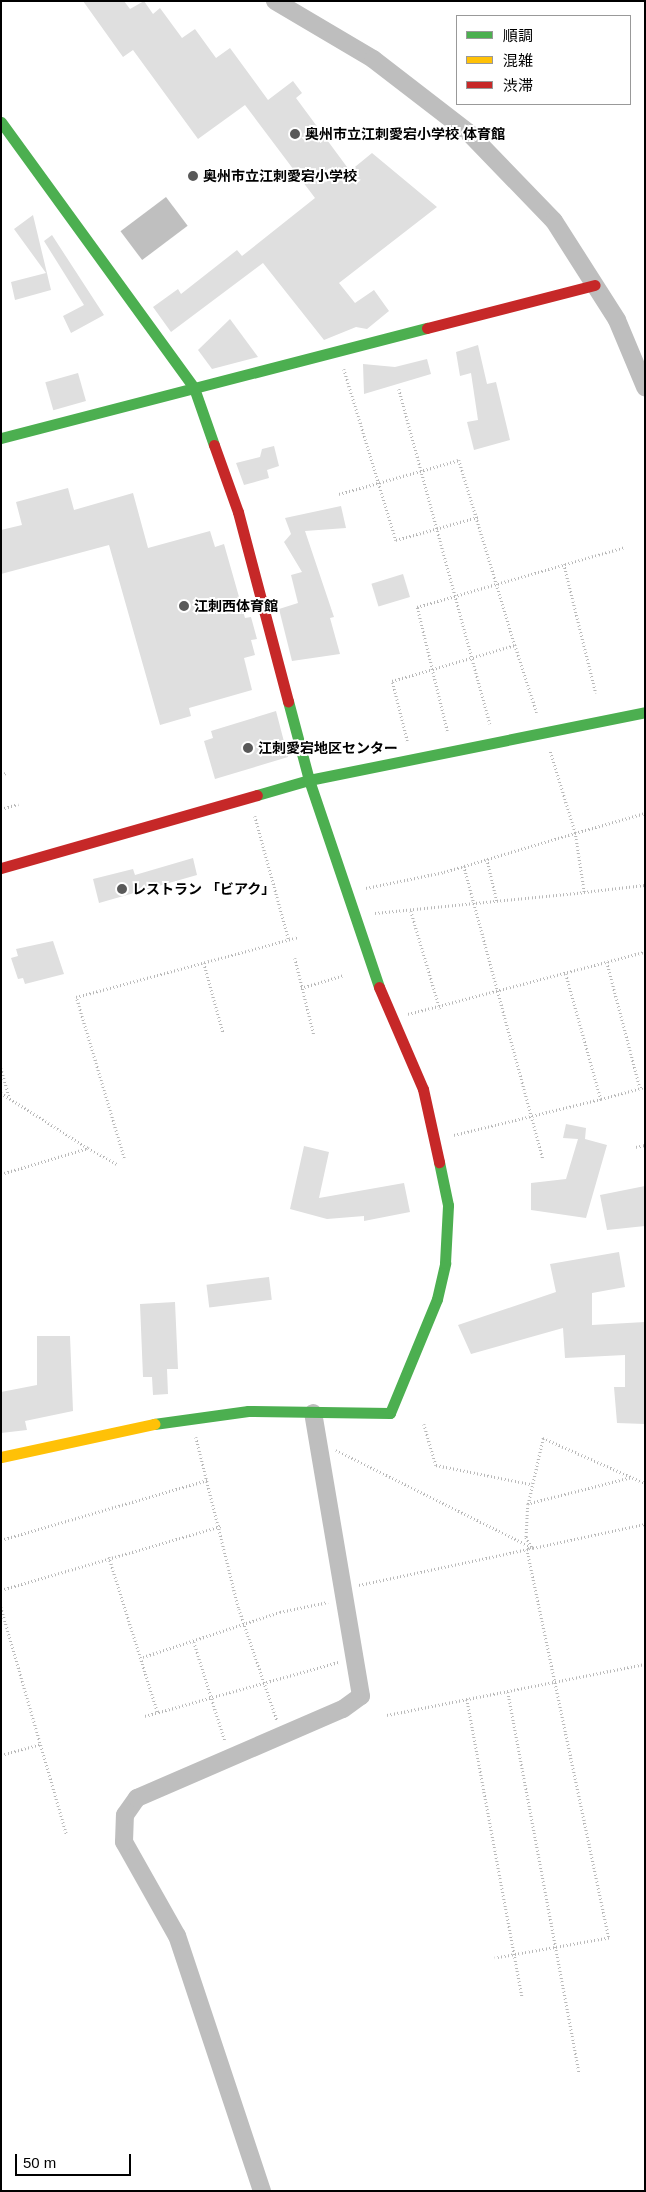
<!DOCTYPE html>
<meta charset="utf-8">
<style>
body{margin:0}
#map{position:relative;width:646px;height:2192px;overflow:hidden;background:#fff;font-family:Arial,"Noto Sans JP",sans-serif}
div>[style]{position:absolute}
[style*='--x']{left:calc(var(--x)*1px);top:calc(var(--y)*1px);width:calc(var(--w)*1px);rotate:calc(var(--a)*1deg)}
.water>*{inset:0;background:#bfbfbf;transform-origin:0 0}
.building>*{inset:0;background:#dfdfdf;transform-origin:0 0}
.path>*{height:2.5px;margin-top:-1.25px;transform-origin:0;background:repeating-linear-gradient(90deg,#b9b9b9 0 1px,transparent 0 3.5px)}
.street>*{height:18px;margin:-9px;padding:0 9px;transform-origin:9px;border-radius:9px;background:#bebebe}
.fast>*{height:11px;margin:-5.5px;padding:0 5.5px;transform-origin:5.5px;border-radius:5.5px;background:#4caf50}
.slow>*{height:11px;margin:-5.5px;padding:0 5.5px;transform-origin:5.5px;border-radius:5.5px;background:#ffc107}
.jam>*{height:11px;margin:-5.5px;padding:0 5.5px;transform-origin:5.5px;border-radius:5.5px;background:#c62828}
.dots>*{width:14px;height:14px;translate:-50% -50%;box-sizing:border-box;border:2px solid #fff;border-radius:50%}
span{translate:-50% -50%;white-space:nowrap;text-align:center;line-height:1.15;-webkit-text-stroke:4px #fff;paint-order:stroke}
.poi-label{font-size:14px;color:#000;font-weight:700}
.left{translate:0 -50%;text-align:left}
.frame{position:absolute;inset:0;border:2px solid #000;pointer-events:none}
.legend{position:absolute;left:456px;top:15px;width:175px;height:90px;box-sizing:border-box;background:#fff;border:1px solid #999;margin:0;padding:6px 9px;list-style:none;font-size:15px;color:#000}
.legend li{display:flex;align-items:center;gap:10px;height:25px}
.legend b{width:25px;border:1px solid #999}
.scale{position:absolute;left:15px;top:2154px;width:116px;height:22px;box-sizing:border-box;border:2px solid #000;border-top:0;padding-left:6px;font-size:15px;line-height:18px;white-space:nowrap;color:#000;-webkit-text-stroke:4px #fff;paint-order:stroke}
</style>
<div id="map">
<div class="water">
<i style="left:166px;top:197px;width:36px;height:57px;rotate:53deg"></i>
</div>
<div class="building">
<i style="clip-path:polygon(83px 1px,124px 1px,130px 9px,144px 1px,153px 14px,160px 8px,182px 38px,195px 29px,216px 58px,230px 48px,268px 100px,293px 81px,302px 93px,296px 98px,350px 171px,372px 153px,437px 207px,339px 283px,355px 303px,374px 290px,389px 311px,367px 329px,356px 327px,324px 340px,263px 263px,171px 332px,153px 307px,178px 289px,181px 294px,237px 250px,242px 256px,315px 198px,245px 105px,198px 139px,133px 50px,123px 57px)"></i>
<i style="clip-path:polygon(33px 215px,51px 290px,15px 300px,11px 282px,46px 273px,14px 229px)"></i>
<i style="clip-path:polygon(52px 235px,104px 315px,71px 333px,63px 316px,84px 305px,44px 241px)"></i>
<i style="clip-path:polygon(230px 319px,258px 357px,212px 369px,198px 350px)"></i>
<i style="clip-path:polygon(478px 345px,487px 384px,496px 382px,510px 440px,474px 450px,467px 422px,478px 420px,471px 373px,460px 376px,456px 352px)"></i>
<i style="clip-path:polygon(427px 359px,431px 374px,364px 394px,363px 364px,395px 367px)"></i>
<i style="left:78px;top:373px;width:29px;height:34px;rotate:74deg"></i>
<i style="clip-path:polygon(274px 446px,279px 466px,267px 470px,269px 478px,244px 485px,236px 463px,260px 457px,262px 449px)"></i>
<i style="clip-path:polygon(68px 488px,74px 510px,133px 493px,148px 548px,210px 531px,215px 547px,224px 544px,245px 618px,251px 617px,257px 639px,251px 640px,255px 655px,244px 658px,252px 690px,189px 708px,191px 716px,160px 725px,109px 545px,1px 574px,1px 530px,22px 525px,16px 502px)"></i>
<i style="clip-path:polygon(341px 506px,346px 528px,305px 531px,334px 617px,330px 618px,340px 654px,292px 661px,279px 609px,298px 603px,291px 575px,302px 572px,284px 542px,291px 534px,285px 518px)"></i>
<i style="left:403px;top:574px;width:24px;height:33px;rotate:73deg"></i>
<i style="clip-path:polygon(276px 711px,288px 757px,215px 779px,204px 741px,213px 738px,211px 731px)"></i>
<i style="clip-path:polygon(193px 858px,197px 875px,99px 903px,93px 879px,133px 869px,135px 875px)"></i>
<i style="clip-path:polygon(53px 941px,64px 974px,25px 984px,23px 978px,18px 979px,11px 958px,18px 956px,16px 949px)"></i>
<i style="clip-path:polygon(566px 1124px,586px 1128px,585px 1139px,607px 1145px,586px 1218px,531px 1210px,531px 1183px,566px 1179px,578px 1139px,563px 1138px)"></i>
<i style="clip-path:polygon(304px 1146px,329px 1152px,319px 1198px,404px 1183px,410px 1212px,364px 1221px,364px 1216px,327px 1219px,290px 1209px)"></i>
<i style="clip-path:polygon(645px 1186px,645px 1226px,607px 1230px,600px 1195px)"></i>
<i style="clip-path:polygon(619px 1252px,625px 1287px,592px 1293px,592px 1325px,645px 1322px,645px 1424px,617px 1423px,614px 1387px,625px 1387px,625px 1355px,565px 1358px,563px 1328px,471px 1354px,458px 1325px,556px 1292px,550px 1264px)"></i>
<i style="left:269px;top:1277px;width:23px;height:63px;rotate:83deg"></i>
<i style="clip-path:polygon(175px 1302px,178px 1369px,167px 1369px,168px 1394px,153px 1395px,152px 1377px,143px 1377px,140px 1304px)"></i>
<i style="clip-path:polygon(37px 1336px,70px 1336px,73px 1411px,25px 1421px,27px 1430px,1px 1433px,1px 1392px,37px 1385px)"></i>
</div>
<div class="path">
<i style="--x:344;--y:369;--w:179;--a:73.1"></i>
<i style="--x:396;--y:540;--w:85;--a:-15.7"></i>
<i style="--x:399;--y:389;--w:347;--a:74.8"></i>
<i style="--x:339;--y:494;--w:125;--a:-15.8"></i>
<i style="--x:459;--y:460;--w:193;--a:73.2"></i>
<i style="--x:564;--y:564;--w:133;--a:76.1"></i>
<i style="--x:447;--y:731;--w:128;--a:-103.6"></i>
<i style="--x:417;--y:607;--w:216;--a:-16.1"></i>
<i style="--x:407;--y:741;--w:62;--a:-104"></i>
<i style="--x:392;--y:681;--w:128;--a:-16.3"></i>
<i style="--x:515;--y:645;--w:71;--a:72.1"></i>
<i style="--x:1;--y:774;--w:6;--a:-9"></i>
<i style="--x:1;--y:809;--w:18;--a:-16"></i>
<i style="--x:255;--y:816;--w:129;--a:74.7"></i>
<i style="--x:487;--y:859;--w:43;--a:76.6"></i>
<i style="--x:464;--y:866;--w:303;--a:74.9"></i>
<i style="--x:366;--y:888;--w:80;--a:-11.6"></i>
<i style="--x:444;--y:872;--w:137;--a:-16.6"></i>
<i style="--x:575;--y:833;--w:86;--a:-107"></i>
<i style="--x:584;--y:892;--w:61;--a:-6.5"></i>
<i style="--x:411;--y:911;--w:102;--a:73.5"></i>
<i style="--x:375;--y:913;--w:210;--a:-5.7"></i>
<i style="--x:584;--y:892;--w:60;--a:-98.7"></i>
<i style="--x:575;--y:833;--w:73;--a:-15.9"></i>
<i style="--x:295;--y:958;--w:79;--a:76.1"></i>
<i style="--x:607;--y:962;--w:130;--a:75.3"></i>
<i style="--x:204;--y:963;--w:72;--a:74.6"></i>
<i style="--x:566;--y:974;--w:130;--a:74.4"></i>
<i style="--x:601;--y:1099;--w:46;--a:-15.3"></i>
<i style="--x:301;--y:988;--w:45;--a:-16.8"></i>
<i style="--x:408;--y:1014;--w:245;--a:-14.7"></i>
<i style="--x:1;--y:1068;--w:29;--a:74"></i>
<i style="--x:1;--y:1093;--w:103;--a:32.3"></i>
<i style="--x:454;--y:1135;--w:151;--a:-13.8"></i>
<i style="--x:636;--y:1147;--w:9;--a:-13"></i>
<i style="--x:124;--y:1158;--w:168;--a:-106.6"></i>
<i style="--x:76;--y:997;--w:230;--a:-15.1"></i>
<i style="--x:1;--y:1174;--w:91;--a:-16.6"></i>
<i style="--x:88;--y:1148;--w:33;--a:29"></i>
<i style="--x:424;--y:1424;--w:43;--a:73.7"></i>
<i style="--x:436;--y:1465;--w:96;--a:11.4"></i>
<i style="--x:196;--y:1437;--w:177;--a:76"></i>
<i style="--x:239;--y:1609;--w:117;--a:71.1"></i>
<i style="--x:336;--y:1450;--w:220;--a:26.4"></i>
<i style="--x:533;--y:1548;--w:6;--a:171"></i>
<i style="--x:527;--y:1549;--w:398;--a:78.1"></i>
<i style="--x:609;--y:1938;--w:116;--a:170"></i>
<i style="--x:630;--y:1478;--w:105;--a:165.7"></i>
<i style="--x:528;--y:1504;--w:68;--a:-77.2"></i>
<i style="--x:543;--y:1438;--w:111;--a:23.8"></i>
<i style="--x:528;--y:1504;--w:33;--a:93"></i>
<i style="--x:526;--y:1537;--w:12;--a:59"></i>
<i style="--x:1;--y:1540;--w:215;--a:-16.2"></i>
<i style="--x:533;--y:1548;--w:115;--a:-12.1"></i>
<i style="--x:109;--y:1557;--w:164;--a:72.6"></i>
<i style="--x:359;--y:1585;--w:173;--a:-12"></i>
<i style="--x:1;--y:1590;--w:230;--a:-16.2"></i>
<i style="--x:1;--y:1607;--w:237;--a:73.9"></i>
<i style="--x:194;--y:1642;--w:104;--a:72.6"></i>
<i style="--x:143;--y:1657;--w:144;--a:-18.2"></i>
<i style="--x:280;--y:1612;--w:49;--a:-11.8"></i>
<i style="--x:508;--y:1692;--w:388;--a:79.4"></i>
<i style="--x:467;--y:1699;--w:303;--a:79.5"></i>
<i style="--x:387;--y:1715;--w:263;--a:-11.2"></i>
<i style="--x:145;--y:1716;--w:201;--a:-15.6"></i>
<i style="--x:1;--y:1755;--w:41;--a:-15.4"></i>
</div>
<div class="street">
<i style="--x:275;--y:1;--w:114;--a:30.6"></i>
<i style="--x:373;--y:59;--w:121;--a:37.6"></i>
<i style="--x:469;--y:133;--w:122;--a:46"></i>
<i style="--x:554;--y:221;--w:117;--a:57.5"></i>
<i style="--x:617;--y:320;--w:73;--a:67.3"></i>
<i style="--x:262;--y:2191;--w:269;--a:-108.4"></i>
<i style="--x:177;--y:1936;--w:108;--a:-119.4"></i>
<i style="--x:124;--y:1842;--w:27;--a:-88"></i>
<i style="--x:125;--y:1815;--w:21;--a:-55"></i>
<i style="--x:137;--y:1798;--w:224;--a:-23.4"></i>
<i style="--x:343;--y:1709;--w:22;--a:-36"></i>
<i style="--x:361;--y:1696;--w:287;--a:-99.6"></i>
</div>
<div class="fast">
<i style="--x:1;--y:122;--w:329;--a:54"></i>
<i style="--x:194;--y:388;--w:60;--a:70.7"></i>
<i style="--x:1;--y:438;--w:440;--a:-14.5"></i>
<i style="--x:288;--y:701;--w:82;--a:75.1"></i>
<i style="--x:309;--y:780;--w:219;--a:71.3"></i>
<i style="--x:257;--y:795;--w:54;--a:-16.1"></i>
<i style="--x:309;--y:780;--w:343;--a:-11.4"></i>
<i style="--x:154;--y:1424;--w:95;--a:-7.9"></i>
<i style="--x:248;--y:1411;--w:142;--a:0.8"></i>
<i style="--x:390;--y:1413;--w:123;--a:-67.6"></i>
<i style="--x:437;--y:1299;--w:37;--a:-77"></i>
<i style="--x:445;--y:1263;--w:58;--a:-87"></i>
<i style="--x:448;--y:1205;--w:44;--a:-101.8"></i>
</div>
<div class="slow">
<i style="--x:1;--y:1457;--w:157;--a:-12.2"></i>
</div>
<div class="jam">
<i style="--x:427;--y:328;--w:173;--a:-14.4"></i>
<i style="--x:214;--y:445;--w:71;--a:70.3"></i>
<i style="--x:238;--y:512;--w:196;--a:75.2"></i>
<i style="--x:1;--y:868;--w:266;--a:-15.9"></i>
<i style="--x:379;--y:987;--w:111;--a:66.7"></i>
<i style="--x:423;--y:1089;--w:75;--a:77.6"></i>
</div>
<div class="dots">
<i style="left:295px;top:134px;background:#595959"></i>
<i style="left:193px;top:176px;background:#595959"></i>
<i style="left:184px;top:606px;background:#595959"></i>
<i style="left:248px;top:748px;background:#595959"></i>
<i style="left:122px;top:889px;background:#595959"></i>
</div>
<div class="poi-label">
<span class="left" style="left:305px;top:134px">奥州市立江刺愛宕小学校 体育館</span>
<span class="left" style="left:203px;top:176px">奥州市立江刺愛宕小学校</span>
<span class="left" style="left:194px;top:606px">江刺西体育館</span>
<span class="left" style="left:258px;top:748px">江刺愛宕地区センター</span>
<span class="left" style="left:132px;top:889px">レストラン 「ビアク」</span>
</div>
<div class="frame"></div>
<ul class="legend">
<li><b style="height:6px;background:#4caf50"></b>順調</li>
<li><b style="height:6px;background:#ffc107"></b>混雑</li>
<li><b style="height:6px;background:#c62828"></b>渋滞</li>
</ul>
<div class="scale">50 m</div>
</div>
